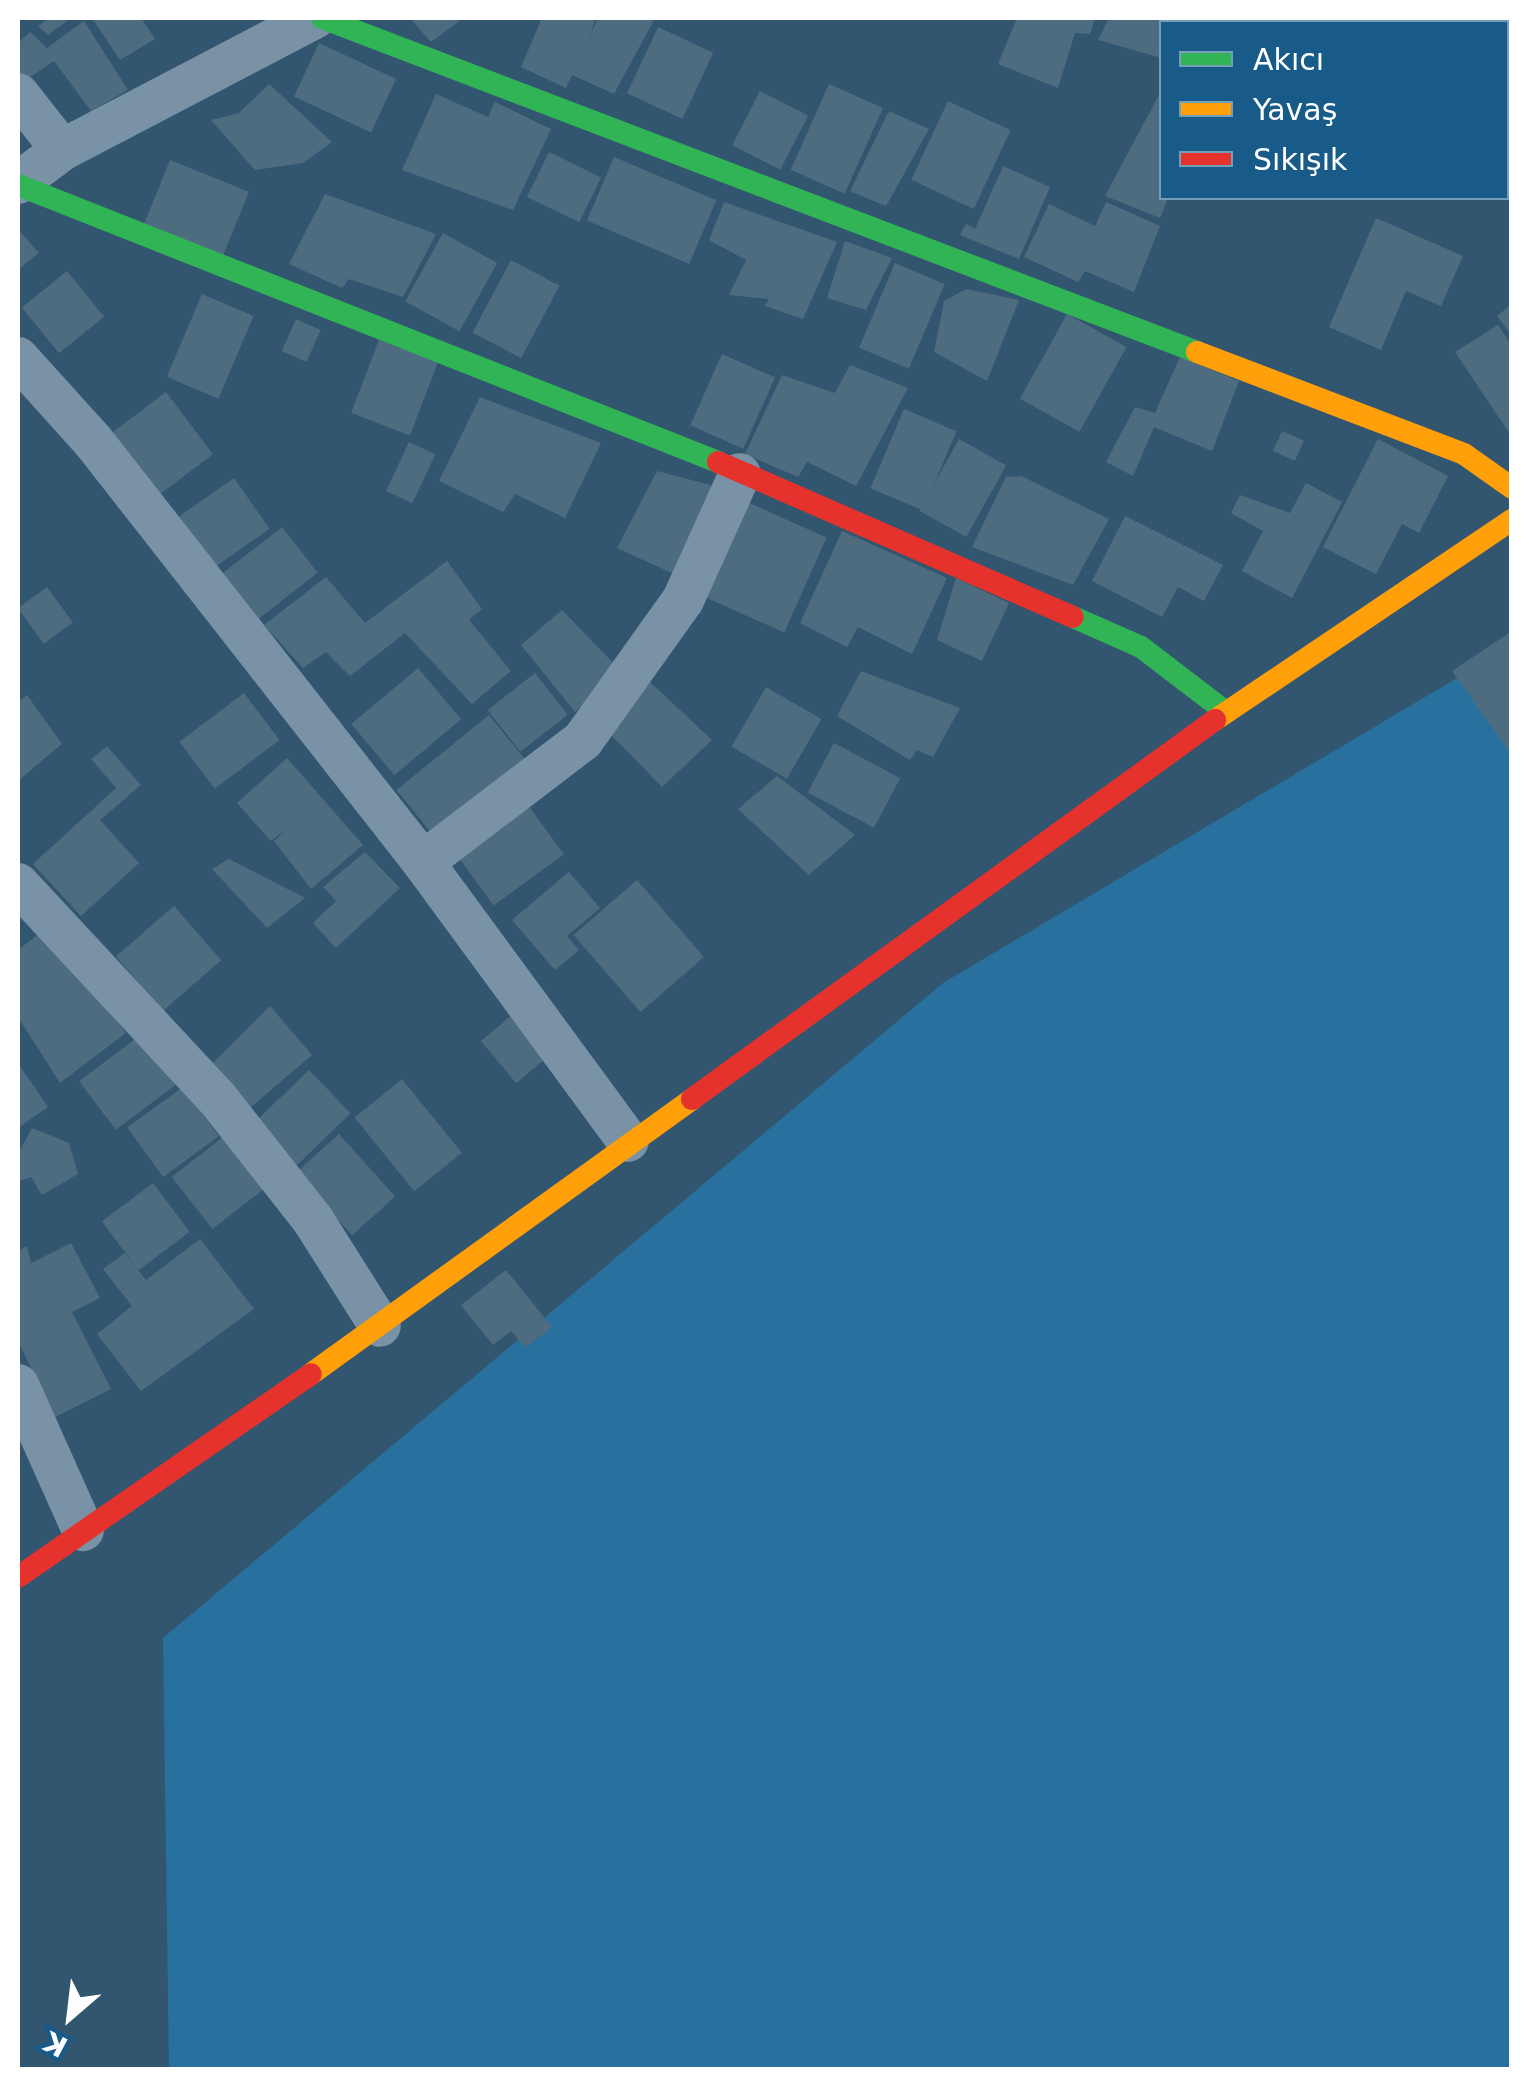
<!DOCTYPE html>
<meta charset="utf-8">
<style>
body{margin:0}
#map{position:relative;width:1529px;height:2087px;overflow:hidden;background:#32566f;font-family:"DejaVu Sans",sans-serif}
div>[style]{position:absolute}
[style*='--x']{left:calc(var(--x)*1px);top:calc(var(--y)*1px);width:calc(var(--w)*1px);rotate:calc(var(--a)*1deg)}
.green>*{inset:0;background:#28719f}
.building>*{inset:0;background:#4e6c80;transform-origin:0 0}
.street>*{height:42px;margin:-21px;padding:0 21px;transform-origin:21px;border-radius:21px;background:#7992a5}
.fast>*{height:22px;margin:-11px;padding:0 11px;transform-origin:11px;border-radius:11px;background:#30b455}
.slow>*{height:22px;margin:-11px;padding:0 11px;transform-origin:11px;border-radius:11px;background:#ff9f0a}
.jam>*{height:22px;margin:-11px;padding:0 11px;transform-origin:11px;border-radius:11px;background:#e5322d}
span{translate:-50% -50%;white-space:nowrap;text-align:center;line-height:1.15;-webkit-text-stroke:8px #185b89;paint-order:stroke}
.frame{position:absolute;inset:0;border:20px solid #fff;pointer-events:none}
.legend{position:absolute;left:1159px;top:20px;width:350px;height:180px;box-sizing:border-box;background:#185b89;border:2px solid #749db8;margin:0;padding:12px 18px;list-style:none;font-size:30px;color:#fff}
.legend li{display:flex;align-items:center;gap:20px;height:50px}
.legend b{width:50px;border:2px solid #749db8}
.north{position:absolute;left:20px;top:1967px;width:100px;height:100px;-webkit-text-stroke:8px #185b89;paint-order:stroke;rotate:208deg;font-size:28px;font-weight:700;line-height:40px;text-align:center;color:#fff}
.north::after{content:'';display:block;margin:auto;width:35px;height:45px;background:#fff;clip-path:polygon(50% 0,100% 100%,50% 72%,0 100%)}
</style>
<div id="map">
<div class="green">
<i style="clip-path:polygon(1511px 646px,1511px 2069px,169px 2069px,163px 1638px,943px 983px)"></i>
</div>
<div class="building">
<i style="clip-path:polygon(49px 18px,71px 18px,48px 35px,38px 26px)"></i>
<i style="clip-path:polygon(92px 18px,141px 18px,155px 39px,120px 60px)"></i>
<i style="clip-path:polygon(410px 18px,463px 18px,431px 42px)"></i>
<i style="clip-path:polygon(542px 18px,596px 18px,589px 38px,598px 18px,655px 18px,614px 94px,572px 75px,566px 88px,521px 67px)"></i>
<i style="clip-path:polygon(1017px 18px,1095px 18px,1090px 34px,1075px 33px,1058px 88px,998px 64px)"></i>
<i style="clip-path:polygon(1109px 18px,1184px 18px,1162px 22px,1162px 58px,1098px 40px)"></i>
<i style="clip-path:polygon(1195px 18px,1253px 18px,1193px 22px)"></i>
<i style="clip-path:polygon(1330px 18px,1361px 18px,1375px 21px,1329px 22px)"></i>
<i style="clip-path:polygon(84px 21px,128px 90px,91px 111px,54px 61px,24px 81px,18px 72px,18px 43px,30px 32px,47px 48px)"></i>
<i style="left:658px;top:27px;width:61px;height:73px;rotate:25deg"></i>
<i style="left:319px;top:43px;width:85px;height:59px;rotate:25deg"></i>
<i style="left:1506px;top:45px;width:6px;height:79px;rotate:9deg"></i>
<i style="clip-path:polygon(269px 84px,332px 142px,303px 163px,255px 170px,211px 120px,239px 113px)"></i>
<i style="left:829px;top:84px;width:59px;height:94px;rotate:24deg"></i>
<i style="clip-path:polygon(1162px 89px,1168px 198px,1160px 218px,1105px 196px)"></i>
<i style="left:760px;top:91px;width:54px;height:61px;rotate:27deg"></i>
<i style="clip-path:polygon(436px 94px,488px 117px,495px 102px,551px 129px,513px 210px,402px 170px)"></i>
<i style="left:948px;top:101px;width:69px;height:87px;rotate:25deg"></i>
<i style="clip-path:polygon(889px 111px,929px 129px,886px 206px,850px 191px)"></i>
<i style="left:549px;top:152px;width:58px;height:50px;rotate:26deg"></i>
<i style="left:614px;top:157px;width:111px;height:69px;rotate:23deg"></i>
<i style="left:170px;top:160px;width:85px;height:71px;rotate:22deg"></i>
<i style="clip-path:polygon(1003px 166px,1050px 187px,1019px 259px,960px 235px,966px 224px,975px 229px)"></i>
<i style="clip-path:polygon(325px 194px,436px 234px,403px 297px,349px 279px,342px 288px,289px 264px)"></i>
<i style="clip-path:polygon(724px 202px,837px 242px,803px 319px,765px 306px,769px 299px,729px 295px,746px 260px,709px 240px)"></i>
<i style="clip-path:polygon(1106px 202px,1160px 226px,1134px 292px,1085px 271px,1078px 282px,1024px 257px,1049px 204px,1095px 226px)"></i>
<i style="clip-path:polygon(1376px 218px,1463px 256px,1441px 306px,1406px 291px,1381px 350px,1329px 327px)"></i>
<i style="clip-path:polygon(18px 229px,39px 253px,18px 270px)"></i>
<i style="left:443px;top:233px;width:62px;height:78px;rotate:29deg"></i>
<i style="clip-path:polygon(845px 241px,892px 258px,866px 310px,827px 298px)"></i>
<i style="left:511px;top:260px;width:55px;height:82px;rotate:28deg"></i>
<i style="left:895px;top:263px;width:54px;height:92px;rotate:23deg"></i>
<i style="left:67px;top:271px;width:59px;height:58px;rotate:51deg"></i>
<i style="clip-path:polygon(966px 289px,1019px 300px,987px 381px,934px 352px,944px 301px)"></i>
<i style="left:202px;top:294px;width:56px;height:90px;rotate:23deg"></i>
<i style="clip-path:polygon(1512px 304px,1512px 336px,1497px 316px)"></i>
<i style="left:1067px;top:314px;width:68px;height:97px;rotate:29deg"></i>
<i style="left:296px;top:319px;width:27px;height:35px;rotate:24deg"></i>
<i style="clip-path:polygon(1498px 325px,1512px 346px,1512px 437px,1455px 352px)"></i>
<i style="left:379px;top:340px;width:63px;height:78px;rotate:21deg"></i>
<i style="left:722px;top:354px;width:58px;height:78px;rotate:24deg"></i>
<i style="clip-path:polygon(1180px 357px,1239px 381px,1212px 451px,1154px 427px,1133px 476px,1106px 462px,1135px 407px,1155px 413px)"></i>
<i style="clip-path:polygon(850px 365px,908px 388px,856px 486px,807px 462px,798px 477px,745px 454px,782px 375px,835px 393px)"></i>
<i style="left:166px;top:392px;width:78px;height:73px;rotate:53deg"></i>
<i style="clip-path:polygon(480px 397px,601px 443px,565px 518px,515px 494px,503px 512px,439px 481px)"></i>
<i style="left:904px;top:409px;width:57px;height:86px;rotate:23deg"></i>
<i style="left:1282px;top:431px;width:24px;height:22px;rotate:24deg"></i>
<i style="left:959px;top:439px;width:54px;height:82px;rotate:29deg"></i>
<i style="clip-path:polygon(1378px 439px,1448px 476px,1419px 533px,1402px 524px,1376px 574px,1323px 547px)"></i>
<i style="left:409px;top:442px;width:29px;height:54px;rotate:25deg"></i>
<i style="clip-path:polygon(657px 471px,718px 487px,676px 575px,617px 548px)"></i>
<i style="clip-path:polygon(1021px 476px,1109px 519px,1073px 585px,972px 547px,1006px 477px)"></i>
<i style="left:234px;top:478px;width:62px;height:76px;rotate:55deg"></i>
<i style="clip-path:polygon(1306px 483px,1342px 502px,1292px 598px,1242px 571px,1263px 531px,1231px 513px,1240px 495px,1290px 513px)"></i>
<i style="left:738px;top:498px;width:97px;height:104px;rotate:24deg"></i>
<i style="clip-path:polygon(1125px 516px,1223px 565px,1204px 601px,1178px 587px,1162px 617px,1092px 581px)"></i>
<i style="left:282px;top:527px;width:58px;height:78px;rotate:52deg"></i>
<i style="clip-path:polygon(842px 531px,947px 578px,912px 654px,858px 627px,847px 647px,800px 623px)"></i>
<i style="clip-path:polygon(447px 561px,482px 609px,469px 620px,511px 671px,472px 704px,405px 633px,350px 676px,326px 652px,303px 668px,264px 625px,326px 577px,365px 623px)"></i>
<i style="clip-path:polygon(956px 578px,1009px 603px,982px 661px,937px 640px)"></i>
<i style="left:47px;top:587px;width:44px;height:36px;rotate:54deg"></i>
<i style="clip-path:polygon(562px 610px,620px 670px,575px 712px,521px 645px)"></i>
<i style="clip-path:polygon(1512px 631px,1512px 756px,1452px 671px)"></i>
<i style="left:418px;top:668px;width:67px;height:87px;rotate:50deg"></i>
<i style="clip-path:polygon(861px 671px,960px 708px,933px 757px,917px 750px,910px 760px,837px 716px)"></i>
<i style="left:535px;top:673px;width:53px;height:60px;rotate:52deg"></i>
<i style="clip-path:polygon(649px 681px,712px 740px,662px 787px,609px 733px)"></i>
<i style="left:766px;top:687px;width:64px;height:69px;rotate:30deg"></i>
<i style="left:244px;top:693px;width:59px;height:81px;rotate:53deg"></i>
<i style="clip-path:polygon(27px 695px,62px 744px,18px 781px,18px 702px)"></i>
<i style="left:489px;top:715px;width:57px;height:119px;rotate:51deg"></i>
<i style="left:834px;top:743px;width:75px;height:56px;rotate:28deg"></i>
<i style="clip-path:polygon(107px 746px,141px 785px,100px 820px,139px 863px,81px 916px,33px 864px,116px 788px,91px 759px)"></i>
<i style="clip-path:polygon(287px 758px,363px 845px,311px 889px,274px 841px,287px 829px,271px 841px,237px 803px)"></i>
<i style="clip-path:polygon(777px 776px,855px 835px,809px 875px,738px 809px)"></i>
<i style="left:528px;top:805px;width:61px;height:87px;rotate:54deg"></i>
<i style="clip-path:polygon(365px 852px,400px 888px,336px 948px,313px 923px,336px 901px,323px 887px)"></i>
<i style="clip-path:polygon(229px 859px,305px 898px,267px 928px,212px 869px)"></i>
<i style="clip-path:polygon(569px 872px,600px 908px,567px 936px,579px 950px,555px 970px,512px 920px)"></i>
<i style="left:637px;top:880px;width:102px;height:84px;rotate:49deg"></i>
<i style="left:174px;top:906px;width:72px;height:77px;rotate:49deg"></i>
<i style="clip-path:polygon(44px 930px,126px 1033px,60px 1083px,18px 1017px,18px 950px)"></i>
<i style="clip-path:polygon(270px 1006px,312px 1055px,251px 1107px,210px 1066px)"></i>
<i style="left:513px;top:1014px;width:55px;height:42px;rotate:50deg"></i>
<i style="left:139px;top:1036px;width:61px;height:75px;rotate:53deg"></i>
<i style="clip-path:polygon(18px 1063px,48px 1107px,18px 1128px)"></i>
<i style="left:309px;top:1070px;width:60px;height:76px;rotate:46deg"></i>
<i style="left:402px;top:1079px;width:95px;height:61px;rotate:51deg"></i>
<i style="left:183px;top:1087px;width:61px;height:69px;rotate:54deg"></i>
<i style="clip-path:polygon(32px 1128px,69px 1143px,78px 1174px,42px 1195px,31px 1177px,18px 1182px,18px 1154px)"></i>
<i style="left:227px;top:1134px;width:66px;height:70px;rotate:52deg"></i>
<i style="left:339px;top:1134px;width:84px;height:58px;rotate:48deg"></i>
<i style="left:153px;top:1183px;width:61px;height:64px;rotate:53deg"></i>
<i style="clip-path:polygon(200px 1239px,254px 1309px,141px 1391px,97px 1334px,132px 1306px,103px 1269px,125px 1253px,146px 1280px)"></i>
<i style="clip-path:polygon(71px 1243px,100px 1298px,72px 1312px,111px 1389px,55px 1417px,18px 1341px,18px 1251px,27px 1246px,31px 1263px)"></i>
<i style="clip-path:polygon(506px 1270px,552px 1327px,525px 1348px,511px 1331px,493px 1345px,461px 1305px)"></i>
</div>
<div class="street">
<i style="--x:1495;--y:18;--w:17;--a:13"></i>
<i style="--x:18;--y:94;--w:71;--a:51.8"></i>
<i style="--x:18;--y:183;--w:55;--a:-36.9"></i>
<i style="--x:62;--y:150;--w:285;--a:-27.6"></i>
<i style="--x:18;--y:358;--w:112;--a:47.9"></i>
<i style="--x:93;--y:441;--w:535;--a:51.91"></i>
<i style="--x:423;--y:862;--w:346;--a:53.7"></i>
<i style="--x:423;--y:862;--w:201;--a:-37.3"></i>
<i style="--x:583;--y:740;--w:172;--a:-54.5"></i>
<i style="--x:683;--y:600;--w:138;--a:-65.7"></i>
<i style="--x:18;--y:884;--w:292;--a:47.1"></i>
<i style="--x:217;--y:1098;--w:155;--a:51.8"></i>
<i style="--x:313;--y:1220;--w:125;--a:57.7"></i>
<i style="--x:18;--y:1385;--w:159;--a:65.9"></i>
</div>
<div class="fast">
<i style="--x:322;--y:18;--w:937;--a:20.89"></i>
<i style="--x:18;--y:185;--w:753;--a:21.59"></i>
<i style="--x:1073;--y:617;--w:74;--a:23.8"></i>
<i style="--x:1141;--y:647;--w:107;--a:37.4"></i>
</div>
<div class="slow">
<i style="--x:1197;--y:352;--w:286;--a:20.9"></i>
<i style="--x:1464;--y:454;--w:59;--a:35.3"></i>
<i style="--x:1215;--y:720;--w:358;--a:-34"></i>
<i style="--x:311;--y:1374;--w:470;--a:-35.8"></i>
</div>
<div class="jam">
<i style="--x:718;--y:462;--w:387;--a:23.6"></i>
<i style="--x:692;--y:1099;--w:646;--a:-35.93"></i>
<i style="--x:18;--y:1577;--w:356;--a:-34.7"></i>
</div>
<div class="frame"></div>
<ul class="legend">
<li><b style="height:12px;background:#30b455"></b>Akıcı</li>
<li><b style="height:12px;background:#ff9f0a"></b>Yavaş</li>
<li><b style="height:12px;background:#e5322d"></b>Sıkışık</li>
</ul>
<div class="north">K</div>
</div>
